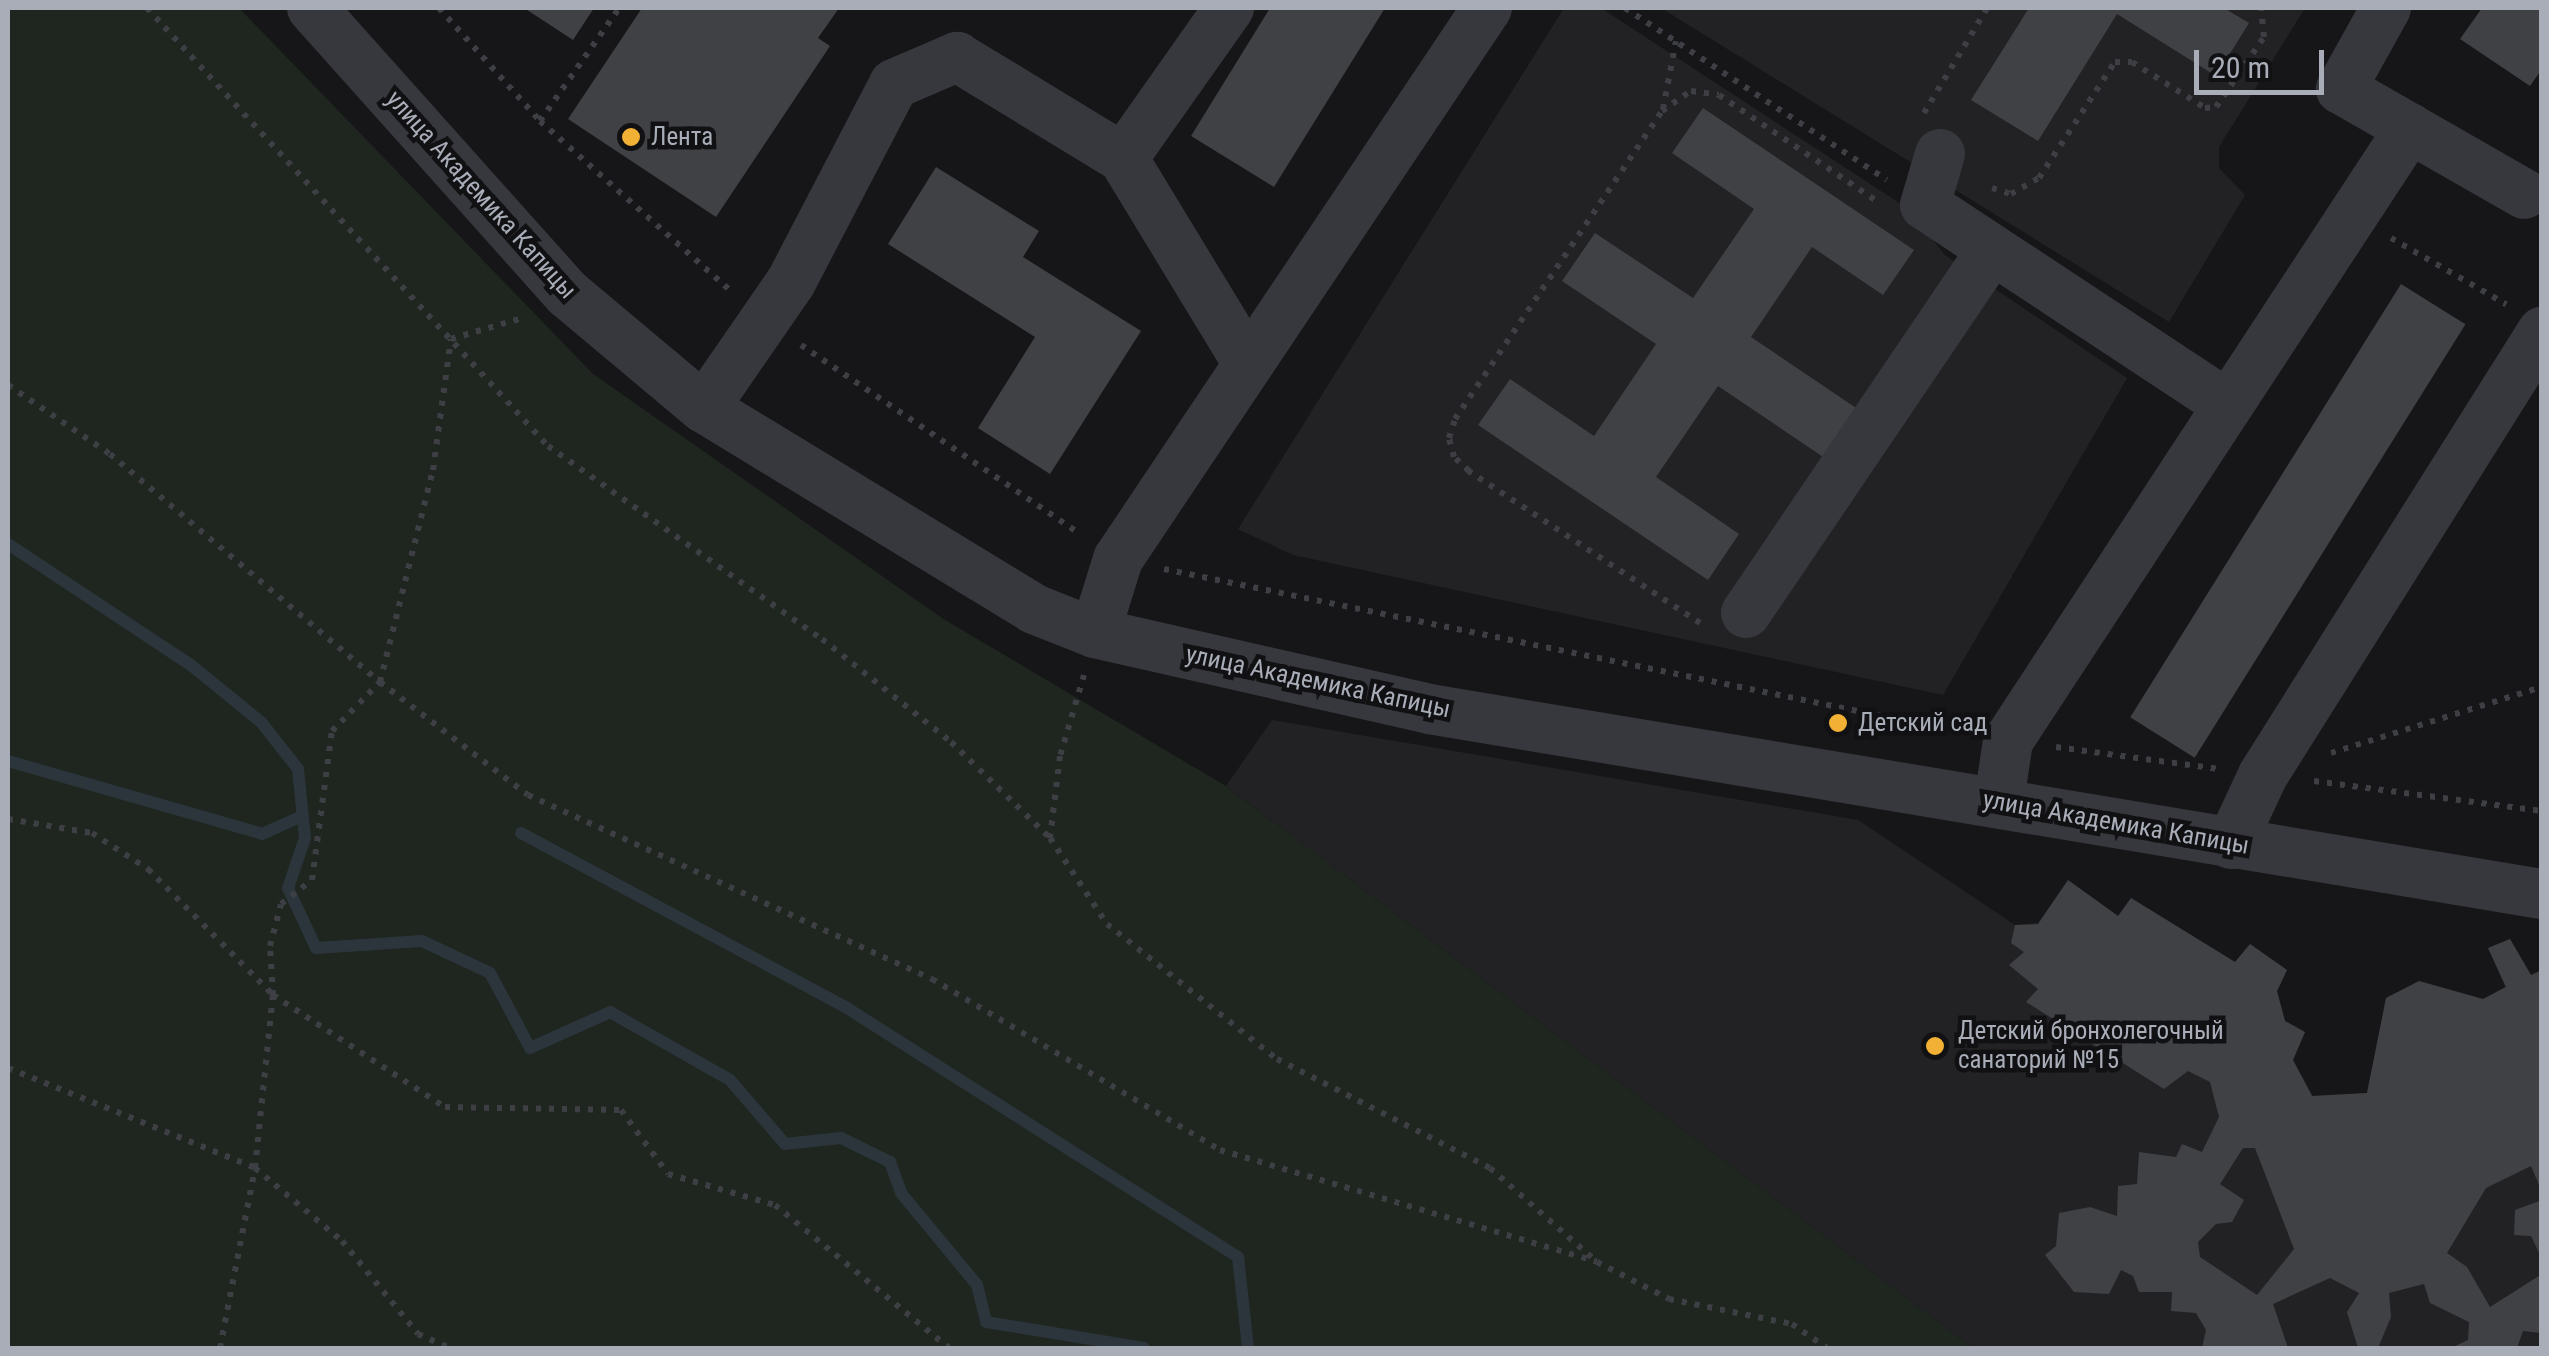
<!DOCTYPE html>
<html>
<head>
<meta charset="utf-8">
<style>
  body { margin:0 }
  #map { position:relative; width:2549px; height:1356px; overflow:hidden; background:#161618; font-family:"Roboto Condensed",sans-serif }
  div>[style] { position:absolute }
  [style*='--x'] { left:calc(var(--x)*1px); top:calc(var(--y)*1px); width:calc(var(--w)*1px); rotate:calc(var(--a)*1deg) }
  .built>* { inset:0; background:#222225 }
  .green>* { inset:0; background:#1e261f }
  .stream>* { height:12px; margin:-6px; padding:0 6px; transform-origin:6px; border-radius:6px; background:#2c353c }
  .building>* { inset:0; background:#404145; transform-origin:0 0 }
  .path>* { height:6px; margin-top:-3px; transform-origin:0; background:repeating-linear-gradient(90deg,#3d3f44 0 5px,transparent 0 13px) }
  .minor>* { height:50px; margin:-25px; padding:0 25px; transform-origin:25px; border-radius:25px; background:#37383d }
  .dots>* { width:28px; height:28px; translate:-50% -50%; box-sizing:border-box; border:5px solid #111113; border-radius:50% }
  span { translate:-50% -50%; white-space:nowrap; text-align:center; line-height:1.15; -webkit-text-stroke:9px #111113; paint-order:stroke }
  .poi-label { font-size:25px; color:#a8adb8 }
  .left { translate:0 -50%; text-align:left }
  .street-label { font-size:25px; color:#a8adb8 }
  .frame { position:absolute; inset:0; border:10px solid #a8adb8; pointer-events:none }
  .scale { position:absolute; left:2194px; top:50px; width:130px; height:45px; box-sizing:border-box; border:5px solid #a8adb8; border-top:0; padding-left:12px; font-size:30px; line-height:35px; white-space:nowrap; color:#a8adb8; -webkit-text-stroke:8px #111113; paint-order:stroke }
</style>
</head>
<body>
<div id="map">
  <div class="built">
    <i style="clip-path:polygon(1564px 8px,1601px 8px,1907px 208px,1945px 255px,2127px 378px,1943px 695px,1293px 555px,1238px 529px)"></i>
    <i style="clip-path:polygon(1661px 8px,2305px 8px,2219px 147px,2219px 168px,2245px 195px,2169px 322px)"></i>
    <i style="clip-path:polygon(1272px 720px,1858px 820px,2015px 925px,2038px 923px,2068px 880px,2118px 916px,2131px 898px,2235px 962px,2250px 944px,2287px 970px,2277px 992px,2285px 1021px,2305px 1032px,2293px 1060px,2313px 1096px,2367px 1093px,2386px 998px,2419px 981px,2483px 999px,2505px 987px,2488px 948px,2510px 939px,2531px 975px,2541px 970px,2541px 1348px,1973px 1348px,1226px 786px)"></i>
  </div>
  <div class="green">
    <i style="clip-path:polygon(8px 8px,239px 8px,593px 374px,945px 620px,1226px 786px,1973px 1348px,8px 1348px)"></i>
  </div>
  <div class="stream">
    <i style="--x:8;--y:544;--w:219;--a:33.5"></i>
    <i style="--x:191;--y:665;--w:90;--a:39.2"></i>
    <i style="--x:261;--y:722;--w:60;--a:51.8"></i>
    <i style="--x:298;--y:769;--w:69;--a:84.2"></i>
    <i style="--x:305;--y:838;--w:53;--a:108.8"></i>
    <i style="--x:288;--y:888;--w:66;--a:65"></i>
    <i style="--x:316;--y:948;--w:106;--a:-3.8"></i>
    <i style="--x:422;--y:941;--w:75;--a:25.2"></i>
    <i style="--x:490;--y:973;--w:85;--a:61.9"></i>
    <i style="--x:530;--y:1048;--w:88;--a:-24.2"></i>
    <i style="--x:610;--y:1012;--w:138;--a:29.5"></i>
    <i style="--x:730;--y:1080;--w:84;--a:49.3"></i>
    <i style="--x:785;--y:1144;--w:56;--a:-6.1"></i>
    <i style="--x:841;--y:1138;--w:55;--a:26.1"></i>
    <i style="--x:890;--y:1162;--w:33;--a:70"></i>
    <i style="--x:901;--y:1193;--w:119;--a:50.4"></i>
    <i style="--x:977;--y:1285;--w:38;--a:76"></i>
    <i style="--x:986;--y:1322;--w:160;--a:9.3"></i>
    <i style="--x:8;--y:761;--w:264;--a:16"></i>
    <i style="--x:262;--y:834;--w:39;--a:-24"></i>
    <i style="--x:521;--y:833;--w:370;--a:28.2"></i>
    <i style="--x:847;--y:1008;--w:464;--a:32.5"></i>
    <i style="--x:1238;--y:1257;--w:92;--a:83.7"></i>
  </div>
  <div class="building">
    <i style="clip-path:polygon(524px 8px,594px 8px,573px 40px)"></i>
    <i style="clip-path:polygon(642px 8px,839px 8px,818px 38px,830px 46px,716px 217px,568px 119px)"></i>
    <i style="clip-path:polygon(1270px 8px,1385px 8px,1274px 187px,1191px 136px)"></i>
    <i style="clip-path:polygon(2029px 8px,2224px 8px,2249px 23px,2216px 76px,2117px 14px,2038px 141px,1971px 100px)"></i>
    <i style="clip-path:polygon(2482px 8px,2542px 8px,2542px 69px,2530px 86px,2460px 39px)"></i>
    <i style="clip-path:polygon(1703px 108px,1914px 250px,1883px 295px,1812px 247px,1751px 337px,1868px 416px,1835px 465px,1718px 386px,1656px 477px,1739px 534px,1708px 580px,1478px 425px,1510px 379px,1594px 436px,1656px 344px,1562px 281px,1595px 233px,1693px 298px,1754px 209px,1672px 153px)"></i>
    <i style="clip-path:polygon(936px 167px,1039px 231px,1023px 257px,1141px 331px,1050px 474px,978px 428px,1035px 337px,888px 244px)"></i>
    <i style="left:2401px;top:284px;width:76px;height:511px;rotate:32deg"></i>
    <i style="clip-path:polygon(evenodd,2068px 880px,2118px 916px,2131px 898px,2235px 962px,2250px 944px,2287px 970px,2277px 991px,2285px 1021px,2305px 1032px,2293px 1060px,2312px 1096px,2367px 1093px,2386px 998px,2419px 981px,2483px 999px,2506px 987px,2488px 948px,2510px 939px,2531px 975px,2542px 970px,2542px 1192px,2531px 1166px,2486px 1188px,2447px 1253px,2467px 1267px,2490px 1307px,2542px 1274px,2542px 1333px,2523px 1331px,2517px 1348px,2451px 1348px,2468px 1340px,2469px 1322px,2430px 1303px,2424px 1284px,2389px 1293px,2391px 1317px,2378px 1348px,2358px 1348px,2347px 1312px,2359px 1293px,2330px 1278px,2273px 1304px,2288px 1348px,2202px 1348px,2206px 1330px,2196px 1313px,2171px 1311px,2172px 1292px,2139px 1292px,2133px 1276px,2121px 1270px,2109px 1294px,2074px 1292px,2045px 1255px,2056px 1246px,2059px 1213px,2090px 1207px,2117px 1216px,2118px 1186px,2137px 1184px,2139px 1152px,2176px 1157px,2182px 1144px,2202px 1152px,2219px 1117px,2210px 1082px,2188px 1071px,2164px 1089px,2026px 1002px,2038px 989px,2009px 965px,2024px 952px,2011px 943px,2015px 925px,2038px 924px,2068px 880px,2243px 1148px,2255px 1148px,2294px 1249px,2257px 1295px,2200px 1257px,2198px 1242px,2216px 1224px,2232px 1222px,2244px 1200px,2220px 1184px,2243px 1148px)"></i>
    <i style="clip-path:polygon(2542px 1200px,2542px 1259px,2531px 1236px,2514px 1235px,2515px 1210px)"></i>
  </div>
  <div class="path">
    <i style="--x:147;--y:8;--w:594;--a:47.53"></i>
    <i style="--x:548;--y:446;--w:335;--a:35.2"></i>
    <i style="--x:822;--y:639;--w:165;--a:38.6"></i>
    <i style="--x:951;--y:742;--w:138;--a:44.1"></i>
    <i style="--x:439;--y:8;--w:152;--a:48.2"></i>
    <i style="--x:540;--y:121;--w:257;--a:41.7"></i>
    <i style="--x:1625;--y:8;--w:313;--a:33.3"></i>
    <i style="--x:1663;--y:109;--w:69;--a:-79.2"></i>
    <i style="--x:1924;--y:113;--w:122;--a:-59"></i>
    <i style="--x:540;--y:121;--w:138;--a:-55"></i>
    <i style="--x:1992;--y:188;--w:20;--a:18"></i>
    <i style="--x:2011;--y:194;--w:32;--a:-30"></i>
    <i style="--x:2039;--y:178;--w:139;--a:-56.8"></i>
    <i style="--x:2115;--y:62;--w:17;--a:0"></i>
    <i style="--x:2132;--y:62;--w:86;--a:32.2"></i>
    <i style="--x:2205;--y:108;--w:11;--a:-5"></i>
    <i style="--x:2216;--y:107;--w:85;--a:-55.6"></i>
    <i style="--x:2264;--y:37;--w:29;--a:-96"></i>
    <i style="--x:2391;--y:238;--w:133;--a:29.9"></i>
    <i style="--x:801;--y:345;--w:337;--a:34.1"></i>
    <i style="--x:8;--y:385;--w:123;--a:34.1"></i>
    <i style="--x:110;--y:454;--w:353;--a:40.2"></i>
    <i style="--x:380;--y:682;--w:186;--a:37.4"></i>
    <i style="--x:528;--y:795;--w:444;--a:24.5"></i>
    <i style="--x:932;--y:979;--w:335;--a:30.7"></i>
    <i style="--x:1220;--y:1150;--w:393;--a:16.5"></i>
    <i style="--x:1164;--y:569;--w:818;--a:11.57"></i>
    <i style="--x:1700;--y:623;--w:277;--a:-146.7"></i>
    <i style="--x:1469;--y:471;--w:21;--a:-137"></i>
    <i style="--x:1454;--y:457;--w:20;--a:-105"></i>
    <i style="--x:1449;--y:438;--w:20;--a:-72"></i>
    <i style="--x:1455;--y:419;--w:371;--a:-56.1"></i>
    <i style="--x:1662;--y:111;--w:35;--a:-35"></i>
    <i style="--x:1691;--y:91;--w:28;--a:8"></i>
    <i style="--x:1719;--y:95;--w:194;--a:33.9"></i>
    <i style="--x:1084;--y:675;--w:84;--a:106.5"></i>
    <i style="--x:1060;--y:756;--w:83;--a:97"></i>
    <i style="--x:1050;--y:838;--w:103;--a:56.5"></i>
    <i style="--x:1107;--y:924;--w:217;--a:38.5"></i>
    <i style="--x:1277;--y:1059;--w:239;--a:27.1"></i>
    <i style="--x:1490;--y:1168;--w:142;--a:41.3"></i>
    <i style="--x:1597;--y:1262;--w:81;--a:27.2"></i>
    <i style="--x:1669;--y:1299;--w:126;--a:11.5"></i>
    <i style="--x:1792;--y:1324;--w:42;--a:34.4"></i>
    <i style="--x:2056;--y:747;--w:163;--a:7.7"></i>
    <i style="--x:2331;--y:753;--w:221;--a:-17.4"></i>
    <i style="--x:2314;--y:781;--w:230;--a:7.5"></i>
    <i style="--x:8;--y:819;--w:85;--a:9.5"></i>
    <i style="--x:92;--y:833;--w:67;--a:32.7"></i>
    <i style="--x:148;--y:869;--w:177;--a:45.2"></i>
    <i style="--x:273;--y:995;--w:205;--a:33.1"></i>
    <i style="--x:445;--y:1107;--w:176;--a:1"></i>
    <i style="--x:621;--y:1110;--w:79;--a:53.7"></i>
    <i style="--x:668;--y:1174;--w:111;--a:16.2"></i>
    <i style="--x:775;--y:1205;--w:225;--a:39.4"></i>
    <i style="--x:8;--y:1068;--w:266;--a:22"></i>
    <i style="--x:255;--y:1168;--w:114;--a:40"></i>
    <i style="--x:342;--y:1241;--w:120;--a:50.7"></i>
    <i style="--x:418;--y:1334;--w:35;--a:24"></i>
    <i style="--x:220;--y:1348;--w:183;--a:-79"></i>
    <i style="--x:255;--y:1168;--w:174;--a:-84.1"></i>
    <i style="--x:273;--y:995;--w:49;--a:-93.5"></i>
    <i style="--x:270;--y:946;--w:43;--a:-75.3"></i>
    <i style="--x:281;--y:904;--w:39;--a:-38"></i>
    <i style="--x:312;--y:880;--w:150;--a:-82.4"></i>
    <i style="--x:332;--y:731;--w:69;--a:-45.6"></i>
    <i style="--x:380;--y:682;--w:219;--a:-76"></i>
    <i style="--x:433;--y:470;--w:132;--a:-82.2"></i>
    <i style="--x:451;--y:339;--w:78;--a:-16.3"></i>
  </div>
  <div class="minor">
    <i style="--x:312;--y:8;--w:384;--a:48.2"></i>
    <i style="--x:568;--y:294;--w:177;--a:40"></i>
    <i style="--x:704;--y:408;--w:386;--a:31.3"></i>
    <i style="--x:1034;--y:609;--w:66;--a:21.5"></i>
    <i style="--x:1095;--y:633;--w:343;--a:12.8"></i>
    <i style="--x:1429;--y:709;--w:1128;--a:9.44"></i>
    <i style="--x:1229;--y:8;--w:184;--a:125.2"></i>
    <i style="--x:1123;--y:158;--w:237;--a:58.7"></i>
    <i style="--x:2386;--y:8;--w:93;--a:119.1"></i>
    <i style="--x:2341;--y:89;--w:211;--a:29.8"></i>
    <i style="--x:1940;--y:154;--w:53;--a:106.4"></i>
    <i style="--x:1925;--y:205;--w:362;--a:33.4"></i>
    <i style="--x:704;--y:408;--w:153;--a:-55.4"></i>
    <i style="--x:791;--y:282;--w:223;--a:-62.5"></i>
    <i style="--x:894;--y:84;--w:69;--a:-23.2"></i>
    <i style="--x:957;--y:57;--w:194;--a:31.3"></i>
    <i style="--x:1746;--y:613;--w:439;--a:-55.9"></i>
    <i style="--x:1095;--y:633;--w:77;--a:-72.7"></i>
    <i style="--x:1118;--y:559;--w:663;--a:-56.19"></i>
    <i style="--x:1999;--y:801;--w:61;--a:-81.5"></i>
    <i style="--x:2008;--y:741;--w:733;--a:-56.74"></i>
    <i style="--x:2231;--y:844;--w:76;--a:-65.1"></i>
    <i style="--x:2263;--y:775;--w:524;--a:-57.8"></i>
  </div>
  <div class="dots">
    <i style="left:631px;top:137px;background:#f2b134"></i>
    <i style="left:1838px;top:723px;background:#f2b134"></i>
    <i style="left:1935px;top:1046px;background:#f2b134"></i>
  </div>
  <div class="poi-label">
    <span class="left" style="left:651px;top:137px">Лента</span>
    <span class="left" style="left:1858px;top:723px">Детский сад</span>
    <span class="left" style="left:1958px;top:1046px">Детский бронхолегочный<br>санаторий №15</span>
  </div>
  <div class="street-label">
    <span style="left:481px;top:195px;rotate:48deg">улица Академика Капицы</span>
    <span style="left:1318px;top:682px;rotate:12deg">улица Академика Капицы</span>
    <span style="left:2116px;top:823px;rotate:10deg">улица Академика Капицы</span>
  </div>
  <div class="frame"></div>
  <div class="scale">20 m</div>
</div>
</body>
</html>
